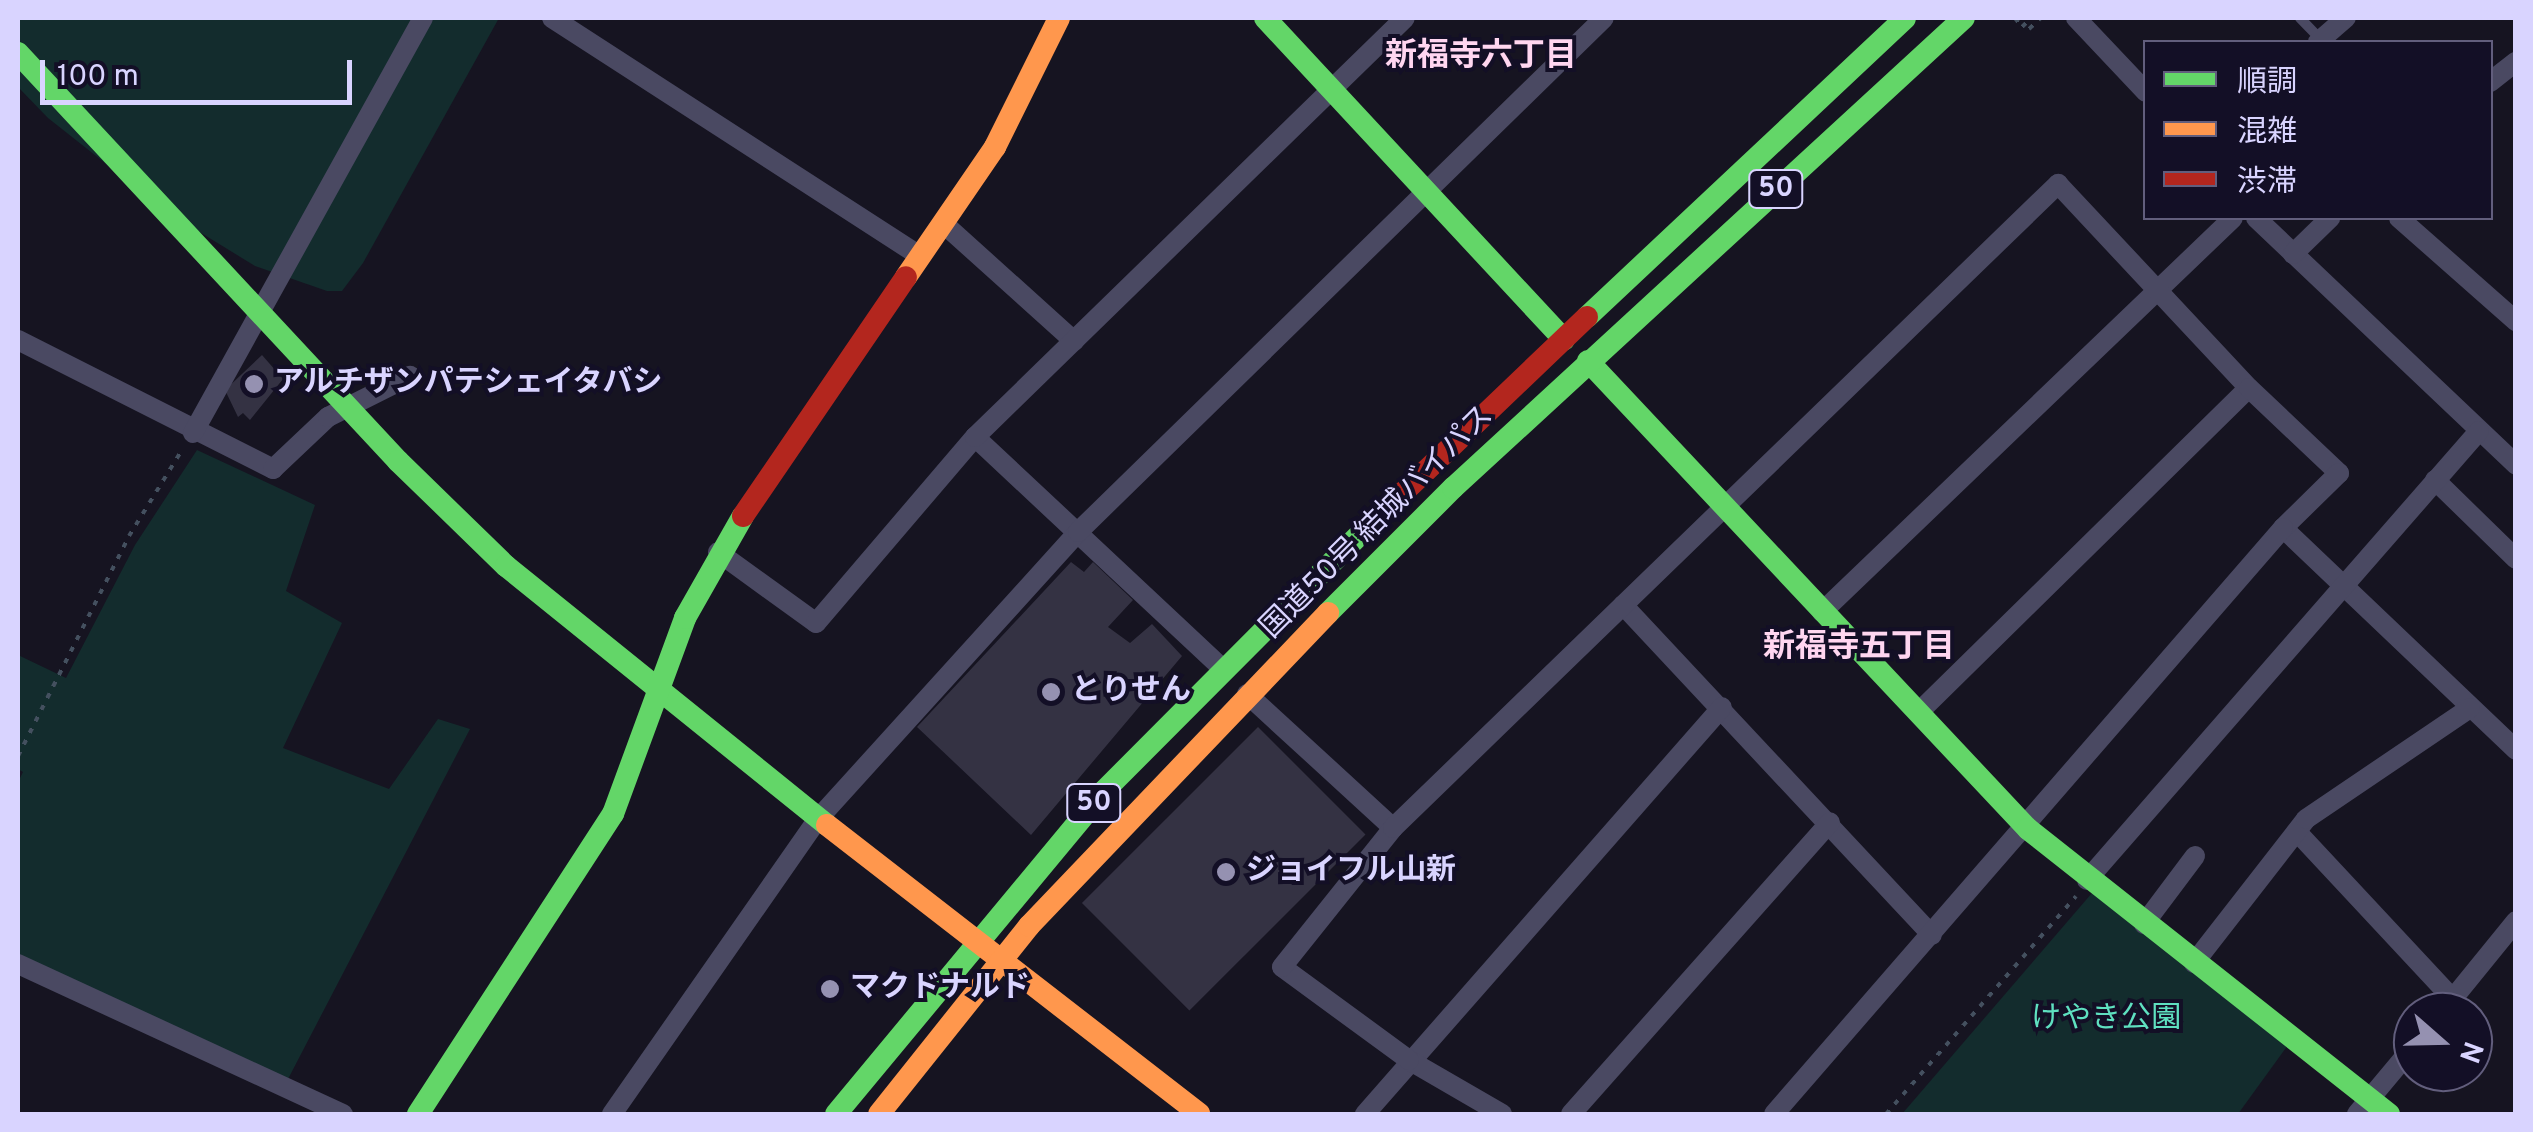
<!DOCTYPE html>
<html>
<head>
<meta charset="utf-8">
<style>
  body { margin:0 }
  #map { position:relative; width:2533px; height:1132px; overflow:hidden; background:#161421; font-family:Overpass,"Noto Sans JP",sans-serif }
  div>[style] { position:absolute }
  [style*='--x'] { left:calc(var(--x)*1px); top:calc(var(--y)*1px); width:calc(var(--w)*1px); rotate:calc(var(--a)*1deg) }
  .green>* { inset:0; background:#132c2d }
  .building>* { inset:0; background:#343243; transform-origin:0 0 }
  .path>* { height:4px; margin-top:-2px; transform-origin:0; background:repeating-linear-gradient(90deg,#44505f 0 5px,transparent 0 13px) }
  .lane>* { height:10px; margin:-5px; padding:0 5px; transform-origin:5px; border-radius:5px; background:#4a4962 }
  .street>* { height:20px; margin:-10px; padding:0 10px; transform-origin:10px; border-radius:10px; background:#4a4962 }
  .fast>* { height:22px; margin:-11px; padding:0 11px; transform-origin:11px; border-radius:11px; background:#63d668 }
  .slow>* { height:22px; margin:-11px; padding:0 11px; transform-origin:11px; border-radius:11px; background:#ff974d }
  .jam>* { height:22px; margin:-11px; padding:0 11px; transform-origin:11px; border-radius:11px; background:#b3261e }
  .dots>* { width:28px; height:28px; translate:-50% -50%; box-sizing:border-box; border:5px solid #130f26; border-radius:50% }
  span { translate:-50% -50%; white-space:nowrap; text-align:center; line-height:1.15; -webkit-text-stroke:8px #130f26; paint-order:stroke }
  .shield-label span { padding:2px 8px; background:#130f26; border:2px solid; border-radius:8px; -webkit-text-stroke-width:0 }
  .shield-label { font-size:28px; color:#d9d4ff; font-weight:700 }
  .poi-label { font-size:30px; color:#d9d4ff; font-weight:700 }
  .left { translate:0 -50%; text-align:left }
  .street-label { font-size:30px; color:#d9d4ff }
  .park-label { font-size:30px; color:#5fe0c0 }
  .neighbourhood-label { font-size:32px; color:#ffd6f0; font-weight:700 }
  .frame { position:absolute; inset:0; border:20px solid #d9d4ff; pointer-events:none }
  .legend { position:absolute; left:2143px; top:40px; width:350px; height:180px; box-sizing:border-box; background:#130f26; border:2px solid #625e7d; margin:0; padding:12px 18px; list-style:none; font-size:30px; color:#d9d4ff }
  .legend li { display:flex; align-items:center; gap:20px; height:50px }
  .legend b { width:50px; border:2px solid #625e7d }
  .north { position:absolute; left:2393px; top:992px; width:100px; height:100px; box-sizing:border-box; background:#130f26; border:2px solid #625e7d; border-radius:50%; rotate:110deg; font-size:28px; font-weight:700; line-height:40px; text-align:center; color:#d9d4ff }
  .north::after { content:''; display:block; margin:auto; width:35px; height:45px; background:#9591b1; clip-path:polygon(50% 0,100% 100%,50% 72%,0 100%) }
  .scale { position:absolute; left:40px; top:60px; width:312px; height:45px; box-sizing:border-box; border:5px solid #d9d4ff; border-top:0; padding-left:12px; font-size:30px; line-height:35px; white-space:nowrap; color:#d9d4ff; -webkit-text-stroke:8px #130f26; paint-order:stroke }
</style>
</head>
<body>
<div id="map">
  <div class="green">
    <i style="clip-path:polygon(18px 18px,499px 18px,363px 263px,342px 291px,327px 291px,255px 266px,167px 212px,48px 118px,18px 87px)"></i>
    <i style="clip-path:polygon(197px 450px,315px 505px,286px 591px,342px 623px,283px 748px,389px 789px,438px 719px,470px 729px,287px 1081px,18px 955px,18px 782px,23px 772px,18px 769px,18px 655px,66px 678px,135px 545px)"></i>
    <i style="clip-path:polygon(2092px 893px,2288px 1045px,2238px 1114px,1902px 1114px)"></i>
  </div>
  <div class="building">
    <i style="clip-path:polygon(262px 355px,283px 379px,250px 420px,243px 413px,238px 417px,225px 390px)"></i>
    <i style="clip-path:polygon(1071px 562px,1084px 572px,1093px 562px,1133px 600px,1108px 627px,1130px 643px,1152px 624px,1182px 656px,1031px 835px,917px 727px)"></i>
    <i style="left:1258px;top:727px;width:152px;height:249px;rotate:45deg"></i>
  </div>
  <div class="path">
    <i style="--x:2015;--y:18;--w:11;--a:52"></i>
    <i style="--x:2022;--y:27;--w:13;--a:-45"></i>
    <i style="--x:2029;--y:29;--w:16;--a:-43"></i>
    <i style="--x:18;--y:756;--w:246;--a:-63.2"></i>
    <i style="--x:129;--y:536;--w:101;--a:-58.4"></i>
    <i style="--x:1886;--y:1114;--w:289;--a:-48.9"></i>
  </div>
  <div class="lane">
    <i style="--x:2300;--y:18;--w:29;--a:46"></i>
  </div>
  <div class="street">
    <i style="--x:552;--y:18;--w:438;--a:32.9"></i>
    <i style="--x:2076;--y:18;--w:102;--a:46.6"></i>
    <i style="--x:2318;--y:42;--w:37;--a:-41"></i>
    <i style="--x:2490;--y:82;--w:33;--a:-38"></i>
    <i style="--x:2256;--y:218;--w:359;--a:43.5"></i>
    <i style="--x:2399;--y:218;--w:156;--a:41.4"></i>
    <i style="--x:944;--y:224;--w:175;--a:42"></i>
    <i style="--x:2293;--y:254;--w:52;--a:-44.2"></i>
    <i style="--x:18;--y:340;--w:286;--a:26.8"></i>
    <i style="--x:273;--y:469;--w:76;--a:-43.4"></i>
    <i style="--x:328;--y:417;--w:92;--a:-26.6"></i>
    <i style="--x:193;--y:433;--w:474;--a:-61"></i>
    <i style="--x:975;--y:437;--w:341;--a:43.1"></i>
    <i style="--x:2435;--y:480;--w:113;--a:44.3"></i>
    <i style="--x:2283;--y:528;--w:322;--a:43.6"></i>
    <i style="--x:718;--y:552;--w:121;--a:35.9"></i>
    <i style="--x:816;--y:623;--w:245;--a:-49.5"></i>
    <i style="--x:975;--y:437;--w:600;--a:-44.26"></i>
    <i style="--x:1623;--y:605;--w:452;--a:46.9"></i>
    <i style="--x:1822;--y:612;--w:569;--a:-43.79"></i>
    <i style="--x:1247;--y:694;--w:198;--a:42.5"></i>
    <i style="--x:1919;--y:712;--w:462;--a:-44.5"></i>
    <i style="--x:2299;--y:834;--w:226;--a:47"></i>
    <i style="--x:2087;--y:880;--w:596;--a:-48.88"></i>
    <i style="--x:2144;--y:924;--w:85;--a:-53.1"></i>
    <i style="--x:2194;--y:963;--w:182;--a:-52.1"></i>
    <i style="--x:2306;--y:819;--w:198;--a:-34.1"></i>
    <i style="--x:18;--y:964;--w:358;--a:24.8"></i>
    <i style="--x:2442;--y:1012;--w:117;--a:-50.9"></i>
    <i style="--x:612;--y:1114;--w:358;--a:-55.1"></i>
    <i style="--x:817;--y:820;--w:389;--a:-47.8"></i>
    <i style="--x:1078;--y:532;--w:735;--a:-44.34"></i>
    <i style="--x:1365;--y:1114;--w:541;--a:-48.74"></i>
    <i style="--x:1502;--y:1114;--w:108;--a:-149.9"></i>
    <i style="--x:1409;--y:1060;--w:157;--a:-143.8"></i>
    <i style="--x:1282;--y:967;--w:178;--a:-51.4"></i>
    <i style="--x:1393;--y:828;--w:926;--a:-44.08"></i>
    <i style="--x:2058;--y:184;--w:279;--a:46.9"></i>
    <i style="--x:2249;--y:388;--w:124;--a:43.4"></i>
    <i style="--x:2339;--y:473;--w:78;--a:135.5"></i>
    <i style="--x:2283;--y:528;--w:776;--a:130.98"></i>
    <i style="--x:1571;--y:1114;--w:390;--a:-48.4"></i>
    <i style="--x:2357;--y:1114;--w:87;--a:-50.1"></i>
  </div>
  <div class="fast">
    <i style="--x:1265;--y:18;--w:439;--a:47.1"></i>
    <i style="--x:18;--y:53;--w:558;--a:47.04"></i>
    <i style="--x:398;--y:461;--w:151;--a:44.2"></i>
    <i style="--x:506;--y:566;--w:412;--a:38.9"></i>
    <i style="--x:1587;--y:317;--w:436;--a:-43.2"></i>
    <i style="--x:1588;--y:361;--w:642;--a:46.77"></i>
    <i style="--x:2028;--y:829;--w:460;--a:38.3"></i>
    <i style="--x:1328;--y:613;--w:177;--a:-45"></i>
    <i style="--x:1453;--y:488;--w:694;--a:-42.61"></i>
    <i style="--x:418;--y:1114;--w:358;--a:-57"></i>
    <i style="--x:613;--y:814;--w:209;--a:-69.8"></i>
    <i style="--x:685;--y:618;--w:117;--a:-60.4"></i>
    <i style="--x:836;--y:1114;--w:420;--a:-50.3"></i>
    <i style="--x:1104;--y:791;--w:370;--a:-45.1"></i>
  </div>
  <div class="slow">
    <i style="--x:906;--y:277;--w:158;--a:-55.6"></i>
    <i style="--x:995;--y:147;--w:144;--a:-63.6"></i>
    <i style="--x:827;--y:825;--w:471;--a:37.8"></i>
    <i style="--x:879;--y:1114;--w:241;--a:-51.4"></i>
    <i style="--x:1029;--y:926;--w:433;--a:-46.3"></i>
  </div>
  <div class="jam">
    <i style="--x:743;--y:516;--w:289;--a:-55.7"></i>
    <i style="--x:1365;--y:529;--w:307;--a:-43.7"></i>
  </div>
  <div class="dots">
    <i style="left:254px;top:384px;background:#9591b1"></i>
    <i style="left:1051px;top:692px;background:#9591b1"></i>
    <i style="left:1226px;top:872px;background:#9591b1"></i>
    <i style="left:830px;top:989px;background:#9591b1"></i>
  </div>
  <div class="shield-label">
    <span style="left:1776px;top:189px">50</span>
    <span style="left:1094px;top:803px">50</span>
  </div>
  <div class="poi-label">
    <span class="left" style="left:274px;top:384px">アルチザンパテシェイタバシ</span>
    <span class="left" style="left:1071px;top:692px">とりせん</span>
    <span class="left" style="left:1246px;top:872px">ジョイフル山新</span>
    <span class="left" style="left:850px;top:989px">マクドナルド</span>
  </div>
  <div class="street-label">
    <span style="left:1378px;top:523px;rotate:-45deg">国道50号 結城バイパス</span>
  </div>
  <div class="park-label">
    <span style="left:2106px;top:1020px">けやき公園</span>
  </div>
  <div class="neighbourhood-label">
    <span style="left:1481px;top:57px">新福寺六丁目</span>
    <span style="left:1859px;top:648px">新福寺五丁目</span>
  </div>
  <div class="frame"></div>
  <ul class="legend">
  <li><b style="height:12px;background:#63d668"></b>順調</li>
  <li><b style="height:12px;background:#ff974d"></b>混雑</li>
  <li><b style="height:12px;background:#b3261e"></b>渋滞</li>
  </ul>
  <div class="north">N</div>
  <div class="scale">100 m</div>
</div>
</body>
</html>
